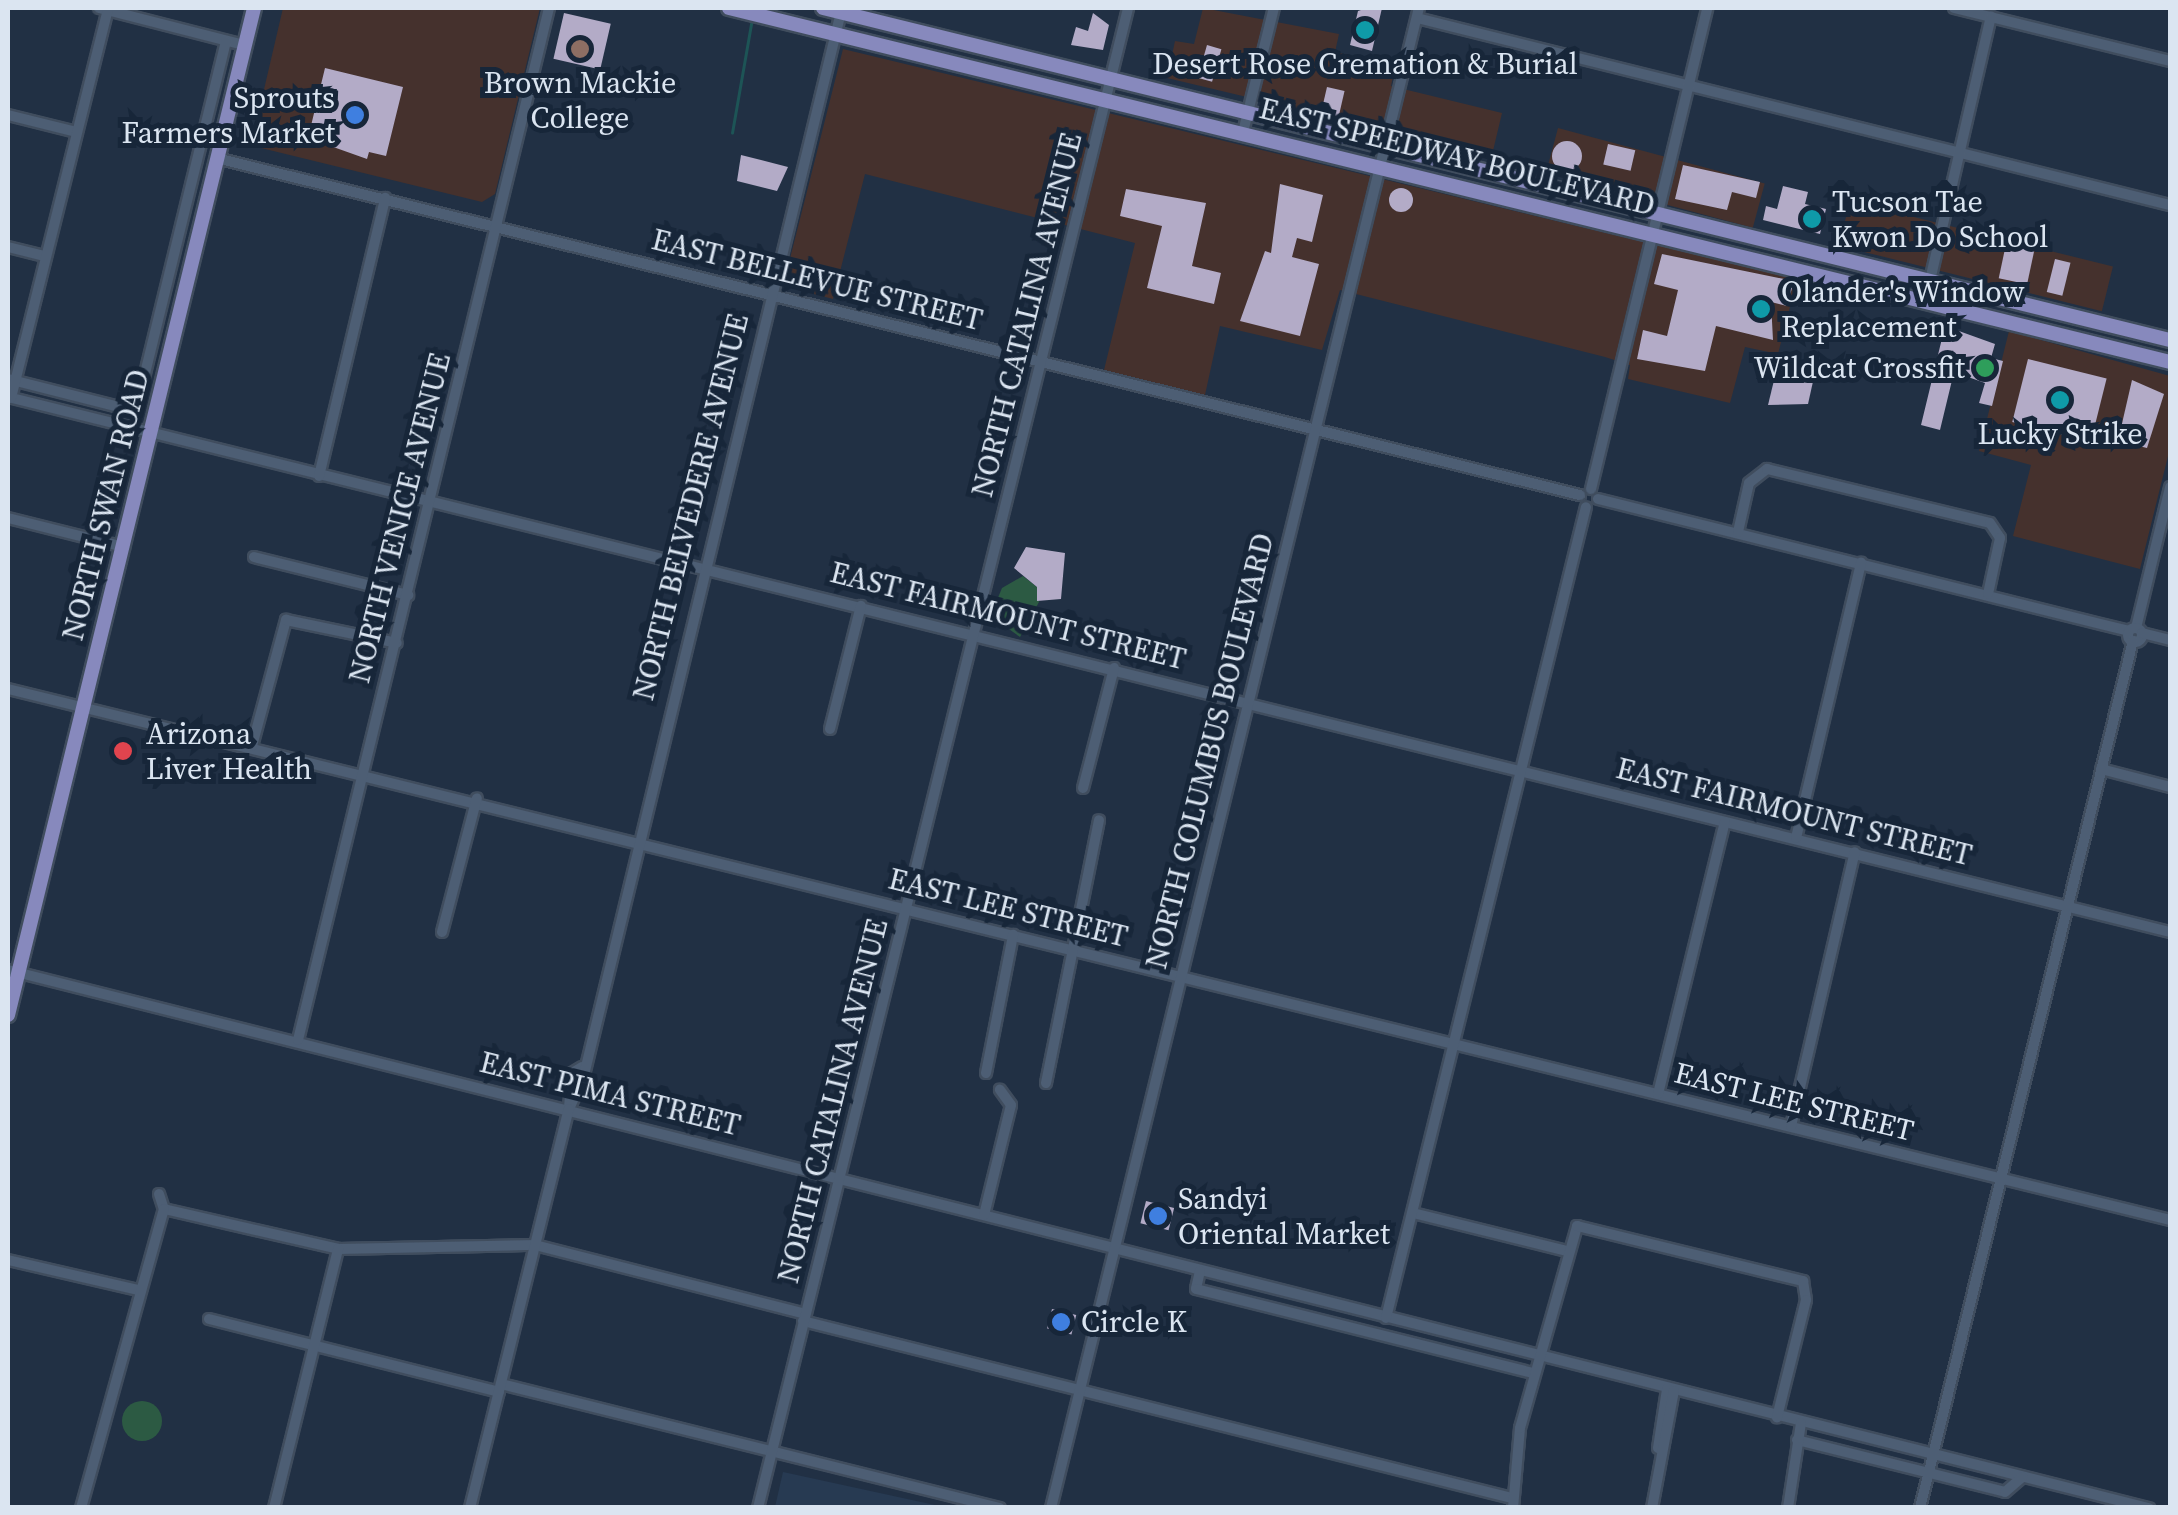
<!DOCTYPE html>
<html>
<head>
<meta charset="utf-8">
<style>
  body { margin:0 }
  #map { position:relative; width:2178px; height:1515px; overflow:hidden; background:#213044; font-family:"Source Serif 4",serif }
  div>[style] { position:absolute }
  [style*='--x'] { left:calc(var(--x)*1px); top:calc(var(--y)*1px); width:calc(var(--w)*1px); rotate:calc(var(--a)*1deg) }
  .commercial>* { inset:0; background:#45312d; transform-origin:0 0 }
  .built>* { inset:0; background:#273a52 }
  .green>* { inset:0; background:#2c5a43 }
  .round { border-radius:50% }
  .stream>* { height:2.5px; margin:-1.25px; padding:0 1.25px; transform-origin:1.25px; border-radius:1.25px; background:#1d5456 }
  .building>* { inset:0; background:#b3abc7; transform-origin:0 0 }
  .roads { filter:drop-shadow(2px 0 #404d5e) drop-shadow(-2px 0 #404d5e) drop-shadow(0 2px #404d5e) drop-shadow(0 -2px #404d5e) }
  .minor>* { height:10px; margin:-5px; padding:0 5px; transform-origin:5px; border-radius:5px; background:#4d5e74 }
  .minor>.ring { margin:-5px; padding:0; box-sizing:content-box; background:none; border:10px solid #4d5e74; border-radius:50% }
  .major>* { height:14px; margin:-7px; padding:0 7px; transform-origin:7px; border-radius:7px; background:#8789bd }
  .dots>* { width:28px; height:28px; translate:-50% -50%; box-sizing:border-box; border:5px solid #172639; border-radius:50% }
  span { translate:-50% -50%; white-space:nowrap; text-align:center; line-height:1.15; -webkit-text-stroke:10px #172639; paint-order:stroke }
  .poi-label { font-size:30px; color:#dbe5f1 }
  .right { translate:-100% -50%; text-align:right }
  .left { translate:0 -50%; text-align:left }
  .street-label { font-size:30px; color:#dbe5f1 }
  .frame { position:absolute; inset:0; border:10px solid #dbe5f1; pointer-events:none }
</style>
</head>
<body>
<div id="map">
  <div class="commercial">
    <i style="clip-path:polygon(283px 8px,540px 8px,495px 194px,482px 202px,257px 147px,255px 128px)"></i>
    <i style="clip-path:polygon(1203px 8px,1339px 34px,1335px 52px,1395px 66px,1391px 86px,1502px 113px,1492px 155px,1167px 78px,1175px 41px,1194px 44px)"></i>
    <i style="clip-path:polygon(843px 49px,1797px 279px,1778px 354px,1745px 347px,1730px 403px,1628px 379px,1630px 365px,1605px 357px,1340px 290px,1322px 350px,1220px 326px,1205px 395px,1104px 370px,1135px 243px,865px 174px,833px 299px,783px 286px)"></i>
    <i style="left:1558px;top:128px;width:214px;height:46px;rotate:15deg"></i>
    <i style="left:1850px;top:201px;width:271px;height:46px;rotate:14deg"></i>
    <i style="clip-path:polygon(2009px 331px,2170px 376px,2170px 448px,2140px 569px,2013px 536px,2031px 465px,1979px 451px)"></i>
  </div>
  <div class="built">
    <i style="clip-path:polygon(783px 1472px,944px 1507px,775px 1507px)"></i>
  </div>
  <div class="green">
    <i style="clip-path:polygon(1023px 576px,1037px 587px,1039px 602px,1020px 637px,999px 622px,995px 605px,1002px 588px)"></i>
    <i class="round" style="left:122px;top:1401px;width:40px;height:40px"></i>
  </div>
  <div class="stream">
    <i style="--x:732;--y:133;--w:111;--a:-80.1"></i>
  </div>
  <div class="building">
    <i style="clip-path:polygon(1367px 8px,1382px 8px,1372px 51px,1350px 45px,1358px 11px)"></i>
    <i style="left:564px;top:13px;width:48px;height:47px;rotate:13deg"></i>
    <i style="clip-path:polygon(1093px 13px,1109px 25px,1103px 50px,1071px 45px,1076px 27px,1088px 31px)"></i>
    <i style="left:1207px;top:45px;width:15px;height:34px;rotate:16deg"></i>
    <i style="clip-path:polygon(325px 68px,403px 87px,386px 156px,369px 152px,367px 159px,308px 138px)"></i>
    <i style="left:1327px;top:87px;width:18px;height:26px;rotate:13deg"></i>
    <i class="round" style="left:1552px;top:141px;width:30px;height:30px"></i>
    <i style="left:1608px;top:144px;width:28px;height:21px;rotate:13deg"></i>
    <i style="clip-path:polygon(741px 155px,788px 167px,777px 191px,737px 181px)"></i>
    <i style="clip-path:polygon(1683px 165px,1760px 182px,1756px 198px,1732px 192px,1727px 210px,1675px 199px)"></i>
    <i style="clip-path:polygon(1280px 184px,1323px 195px,1312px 242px,1297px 238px,1292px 257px,1319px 264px,1300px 336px,1240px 321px,1265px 251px,1271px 253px)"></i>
    <i style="clip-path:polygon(1783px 186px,1808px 192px,1805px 204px,1826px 209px,1820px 234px,1763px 220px,1766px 206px,1777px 209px)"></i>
    <i class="round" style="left:1389px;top:188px;width:24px;height:24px"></i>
    <i style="clip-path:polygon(1126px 189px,1206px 203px,1192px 266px,1221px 273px,1214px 304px,1147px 288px,1162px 226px,1120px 216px)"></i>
    <i style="left:2006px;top:244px;width:29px;height:35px;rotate:12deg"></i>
    <i style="clip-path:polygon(1662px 254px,1794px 281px,1787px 306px,1771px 302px,1773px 340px,1716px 326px,1705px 371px,1637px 359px,1643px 330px,1667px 336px,1678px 290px,1654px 284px)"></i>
    <i style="left:2055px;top:259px;width:16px;height:34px;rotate:14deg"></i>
    <i style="clip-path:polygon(1945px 326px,1995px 344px,1991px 358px,2003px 361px,1992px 406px,1979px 403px,1985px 383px,1954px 372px,1940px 430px,1921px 425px)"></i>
    <i style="left:2028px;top:359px;width:81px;height:65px;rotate:14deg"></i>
    <i style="clip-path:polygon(1777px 368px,1814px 377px,1808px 404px,1768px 405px)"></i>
    <i style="clip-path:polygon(2132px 380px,2164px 394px,2147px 448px,2118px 441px)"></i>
    <i style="clip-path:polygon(1026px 547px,1065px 553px,1061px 599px,1037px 601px,1037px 587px,1014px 568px)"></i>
    <i style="left:1146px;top:1201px;width:29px;height:23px;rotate:14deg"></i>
    <i style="left:1052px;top:1309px;width:25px;height:20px;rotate:14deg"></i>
  </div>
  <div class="roads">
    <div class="minor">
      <i style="--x:99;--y:8;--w:150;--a:14.3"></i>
      <i style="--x:1954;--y:8;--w:222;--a:13.8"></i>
      <i style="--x:1417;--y:18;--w:776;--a:13.95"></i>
      <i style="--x:8;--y:115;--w:70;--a:14"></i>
      <i style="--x:1243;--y:132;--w:128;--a:-76"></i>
      <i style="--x:216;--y:158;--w:1405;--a:13.88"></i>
      <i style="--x:8;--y:247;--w:38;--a:14"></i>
      <i style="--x:1925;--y:302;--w:293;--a:-77"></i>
      <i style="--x:8;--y:379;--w:114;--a:14.2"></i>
      <i style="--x:119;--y:407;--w:22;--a:-24"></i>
      <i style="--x:139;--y:398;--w:367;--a:-76.3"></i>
      <i style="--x:8;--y:397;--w:2227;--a:13.9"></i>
      <i style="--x:11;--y:398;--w:400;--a:-76"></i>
      <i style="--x:319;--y:476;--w:286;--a:-76.6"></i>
      <i style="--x:1591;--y:489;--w:495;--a:-76.4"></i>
      <i style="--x:1598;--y:499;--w:547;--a:13.96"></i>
      <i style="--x:8;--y:518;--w:120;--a:14"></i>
      <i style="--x:1738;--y:532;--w:50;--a:-77.3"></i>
      <i style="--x:1749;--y:483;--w:23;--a:-38"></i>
      <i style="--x:1767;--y:469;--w:229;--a:13.6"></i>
      <i style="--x:1990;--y:523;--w:18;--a:56"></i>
      <i style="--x:2000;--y:538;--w:57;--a:102.1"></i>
      <i style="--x:254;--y:557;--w:159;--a:13.9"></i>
      <i style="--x:2136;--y:628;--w:145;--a:-76.4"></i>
      <i class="ring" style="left:2128px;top:628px;width:4px;height:4px"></i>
      <i style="--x:2142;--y:633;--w:29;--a:14"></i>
      <i style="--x:8;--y:689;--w:2226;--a:13.8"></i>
      <i style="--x:830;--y:729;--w:127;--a:-75.9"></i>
      <i style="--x:252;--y:746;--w:131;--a:-74.9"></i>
      <i style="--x:286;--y:620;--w:113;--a:11.7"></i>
      <i style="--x:2101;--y:769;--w:71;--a:14.6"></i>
      <i style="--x:1083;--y:788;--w:124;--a:-75.5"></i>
      <i style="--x:1796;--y:838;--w:283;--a:-76.7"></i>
      <i style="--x:442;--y:932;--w:138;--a:-75.4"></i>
      <i style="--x:8;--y:970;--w:2208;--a:14.11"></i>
      <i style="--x:298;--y:1040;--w:1062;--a:-76.33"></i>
      <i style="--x:582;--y:1067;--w:12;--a:149"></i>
      <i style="--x:572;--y:1073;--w:36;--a:95"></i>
      <i style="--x:569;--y:1109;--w:37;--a:-66"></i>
      <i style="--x:584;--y:1075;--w:1094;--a:-76.41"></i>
      <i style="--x:986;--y:1073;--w:141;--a:-78.9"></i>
      <i style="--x:1046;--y:1083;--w:268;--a:-78.6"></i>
      <i style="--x:1658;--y:1094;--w:280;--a:-76.2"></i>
      <i style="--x:1791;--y:1126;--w:281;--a:-76.9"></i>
      <i style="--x:159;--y:1194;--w:16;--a:72"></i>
      <i style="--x:164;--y:1209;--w:179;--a:12.9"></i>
      <i style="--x:338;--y:1249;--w:197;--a:-1.2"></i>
      <i style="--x:535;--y:1245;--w:279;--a:14.3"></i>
      <i style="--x:1413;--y:1213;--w:158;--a:13.9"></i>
      <i style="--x:984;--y:1215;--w:113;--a:-76.2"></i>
      <i style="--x:1011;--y:1105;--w:19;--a:-126"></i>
      <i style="--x:8;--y:1260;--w:133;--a:13"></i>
      <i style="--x:1200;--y:1271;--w:18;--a:103"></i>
      <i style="--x:1196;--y:1289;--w:348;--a:14"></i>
      <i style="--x:1386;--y:1318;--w:835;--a:-76.15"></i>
      <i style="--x:209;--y:1319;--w:299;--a:14.1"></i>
      <i style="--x:803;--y:1321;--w:731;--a:14.02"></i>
      <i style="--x:501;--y:1384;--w:514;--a:13.96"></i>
      <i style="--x:1797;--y:1440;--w:214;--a:14"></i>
      <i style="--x:2005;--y:1492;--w:23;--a:-41"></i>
      <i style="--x:1658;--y:1448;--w:60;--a:-81.3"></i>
      <i style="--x:81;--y:1508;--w:310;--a:-74.5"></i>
      <i style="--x:274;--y:1508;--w:267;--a:-76.1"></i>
      <i style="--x:470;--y:1508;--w:411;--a:-76.1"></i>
      <i style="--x:758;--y:1508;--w:1545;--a:-76.14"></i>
      <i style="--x:1051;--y:1508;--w:1544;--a:-76.22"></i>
      <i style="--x:1513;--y:1508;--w:80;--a:-85"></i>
      <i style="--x:1520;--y:1428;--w:210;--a:-74.2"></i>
      <i style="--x:1577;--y:1226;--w:233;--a:13.7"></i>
      <i style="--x:1803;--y:1281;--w:19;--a:81"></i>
      <i style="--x:1806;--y:1300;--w:121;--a:103.9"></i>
      <i style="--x:1652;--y:1508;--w:119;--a:-79.4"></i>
      <i style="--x:1788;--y:1508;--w:86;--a:-81.3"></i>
      <i style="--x:1920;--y:1508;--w:893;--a:-76.2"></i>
    </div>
    <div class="major">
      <i style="--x:729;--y:8;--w:1484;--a:13.8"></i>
      <i style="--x:823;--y:8;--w:1387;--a:13.85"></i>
      <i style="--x:8;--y:1015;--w:1037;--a:-76.27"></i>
    </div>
  </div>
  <div class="dots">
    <i style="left:1365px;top:30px;background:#0f9aa8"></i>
    <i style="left:580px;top:49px;background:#8d6e63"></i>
    <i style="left:355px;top:115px;background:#3f7fe0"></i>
    <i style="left:1812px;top:219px;background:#0f9aa8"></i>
    <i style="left:1761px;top:309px;background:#0f9aa8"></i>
    <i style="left:1985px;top:368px;background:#2e9e5b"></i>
    <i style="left:2060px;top:400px;background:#0f9aa8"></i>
    <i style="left:123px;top:751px;background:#e0444e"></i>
    <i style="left:1158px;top:1216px;background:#3f7fe0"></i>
    <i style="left:1061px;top:1322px;background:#3f7fe0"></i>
  </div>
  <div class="poi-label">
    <span style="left:1365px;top:64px">Desert Rose Cremation &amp; Burial</span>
    <span style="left:580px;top:100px">Brown Mackie<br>College</span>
    <span class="right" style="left:335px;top:115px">Sprouts<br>Farmers Market</span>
    <span class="left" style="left:1832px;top:219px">Tucson Tae<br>Kwon Do School</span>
    <span class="left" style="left:1781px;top:309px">Olander's Window<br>Replacement</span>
    <span class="right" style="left:1965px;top:368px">Wildcat Crossfit</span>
    <span style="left:2060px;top:434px">Lucky Strike</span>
    <span class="left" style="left:146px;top:751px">Arizona<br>Liver Health</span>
    <span class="left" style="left:1178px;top:1216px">Sandyi<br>Oriental Market</span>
    <span class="left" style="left:1081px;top:1322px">Circle K</span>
  </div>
  <div class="street-label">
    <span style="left:1457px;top:157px;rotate:14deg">EAST SPEEDWAY BOULEVARD</span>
    <span style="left:817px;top:280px;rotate:14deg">EAST BELLEVUE STREET</span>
    <span style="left:1027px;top:315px;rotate:-76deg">NORTH CATALINA AVENUE</span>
    <span style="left:106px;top:505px;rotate:-76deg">NORTH SWAN ROAD</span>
    <span style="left:691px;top:507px;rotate:-76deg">NORTH BELVEDERE AVENUE</span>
    <span style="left:400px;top:518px;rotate:-76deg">NORTH VENICE AVENUE</span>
    <span style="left:1008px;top:616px;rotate:14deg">EAST FAIRMOUNT STREET</span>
    <span style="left:1210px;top:751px;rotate:-76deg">NORTH COLUMBUS BOULEVARD</span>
    <span style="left:1794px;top:812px;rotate:14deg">EAST FAIRMOUNT STREET</span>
    <span style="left:1008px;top:908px;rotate:14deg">EAST LEE STREET</span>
    <span style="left:610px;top:1094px;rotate:14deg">EAST PIMA STREET</span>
    <span style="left:833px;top:1101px;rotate:-76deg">NORTH CATALINA AVENUE</span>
    <span style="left:1794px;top:1102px;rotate:14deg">EAST LEE STREET</span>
  </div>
  <div class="frame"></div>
</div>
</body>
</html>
